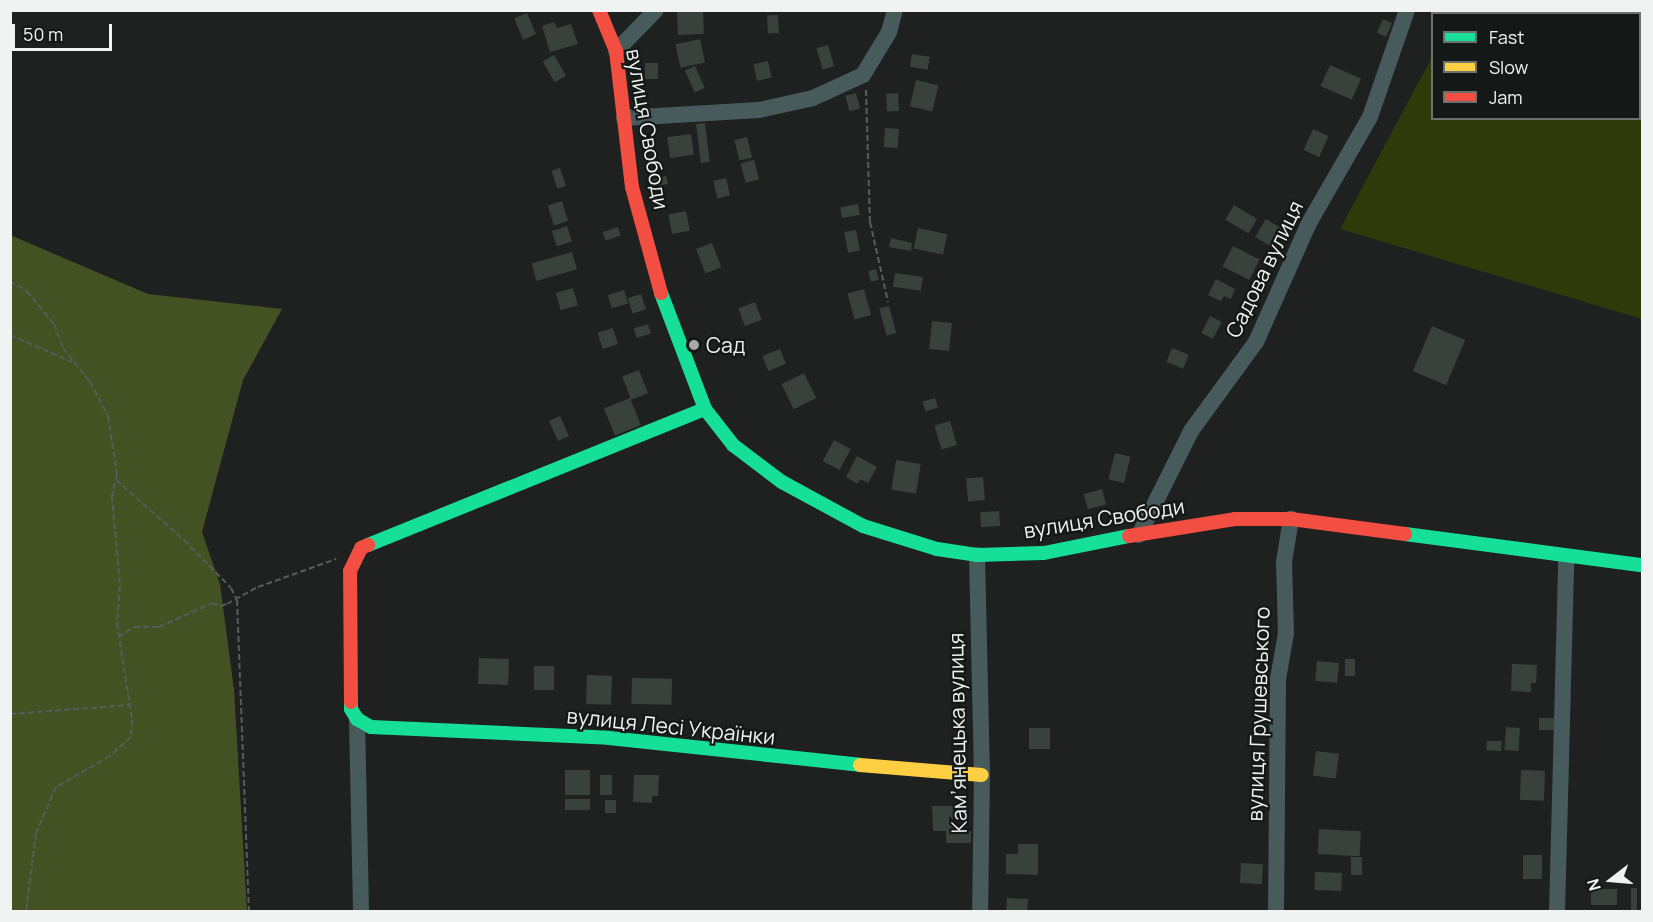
<!DOCTYPE html>
<html>
<head>
<meta charset="utf-8">
<style>
  body { margin:0 }
  #map { position:relative; width:1653px; height:922px; overflow:hidden; background:#1e2120; font-family:Manrope,sans-serif }
  div>[style] { position:absolute }
  [style*='--x'] { left:calc(var(--x)*1px); top:calc(var(--y)*1px); width:calc(var(--w)*1px); rotate:calc(var(--a)*1deg) }
  .green>* { inset:0; background:#2e3a0a }
  .forest>* { inset:0; background:#445123 }
  .building>* { inset:0; background:#38423b; transform-origin:0 0 }
  .path>* { height:2px; margin-top:-1px; transform-origin:0; background:repeating-linear-gradient(90deg,#535d5c 0 6px,transparent 0 9px) }
  .street>* { height:16px; margin:-8px; padding:0 8px; transform-origin:8px; border-radius:8px; background:#485b5c }
  .fast>* { height:14px; margin:-7px; padding:0 7px; transform-origin:7px; border-radius:7px; background:#16e098 }
  .slow>* { height:14px; margin:-7px; padding:0 7px; transform-origin:7px; border-radius:7px; background:#ffcf43 }
  .jam>* { height:14px; margin:-7px; padding:0 7px; transform-origin:7px; border-radius:7px; background:#f24e42 }
  .dots>* { width:16px; height:16px; translate:-50% -50%; box-sizing:border-box; border:3px solid #141917; border-radius:50% }
  span { translate:-50% -50%; white-space:nowrap; text-align:center; line-height:1.15; -webkit-text-stroke:4.5px #141917; paint-order:stroke }
  .street-label { font-size:21px; color:#f0f3f2 }
  .poi-label { font-size:21px; color:#f0f3f2 }
  .left { translate:0 -50%; text-align:left }
  .frame { position:absolute; inset:0; border:12px solid #f0f3f2; pointer-events:none }
  .legend { position:absolute; left:1431px; top:12px; width:210px; height:108px; box-sizing:border-box; background:#141917; border:2px solid #6c706f; margin:0; padding:8px 10px; list-style:none; font-size:18px; color:#f0f3f2 }
  .legend li { display:flex; align-items:center; gap:12px; height:30px }
  .legend b { width:30px; border:2px solid #6c706f }
  .north { position:absolute; left:1581px; top:850px; width:60px; height:60px; -webkit-text-stroke:4px #141917; paint-order:stroke; rotate:254deg; font-size:16px; font-weight:700; line-height:24px; text-align:center; color:#f0f3f2 }
  .north::after { content:''; display:block; margin:auto; width:21px; height:27px; background:#f0f3f2; clip-path:polygon(50% 0,100% 100%,50% 72%,0 100%) }
  .scale { position:absolute; left:12px; top:24px; width:100px; height:27px; box-sizing:border-box; border:3px solid #f0f3f2; border-top:0; padding-left:8px; font-size:18px; line-height:21px; white-space:nowrap; color:#f0f3f2; -webkit-text-stroke:4px #141917; paint-order:stroke }
</style>
</head>
<body>
<div id="map">
  <div class="green">
    <i style="clip-path:polygon(1458px 10px,1642px 11px,1642px 319px,1340px 229px,1432px 57px,1432px 118px,1640px 118px,1640px 14px,1456px 13px)"></i>
  </div>
  <div class="forest">
    <i style="clip-path:polygon(10px 235px,148px 294px,282px 309px,243px 380px,202px 532px,220px 584px,234px 690px,247px 911px,11px 911px)"></i>
  </div>
  <div class="building">
    <i style="left:703px;top:10px;width:24px;height:26px;rotate:88deg"></i>
    <i style="left:527px;top:13px;width:23px;height:14px;rotate:67deg"></i>
    <i style="left:778px;top:15px;width:18px;height:11px;rotate:87deg"></i>
    <i style="left:1383px;top:19px;width:10px;height:15px;rotate:24deg"></i>
    <i style="clip-path:polygon(554px 22px,557px 28px,571px 24px,578px 44px,550px 52px,542px 26px)"></i>
    <i style="left:700px;top:39px;width:24px;height:25px;rotate:78deg"></i>
    <i style="left:828px;top:45px;width:22px;height:12px;rotate:74deg"></i>
    <i style="left:912px;top:54px;width:18px;height:13px;rotate:9deg"></i>
    <i style="left:554px;top:55px;width:24px;height:13px;rotate:60deg"></i>
    <i style="left:768px;top:61px;width:17px;height:15px;rotate:77deg"></i>
    <i style="left:645px;top:63px;width:13px;height:16px"></i>
    <i style="left:1330px;top:65px;width:34px;height:23px;rotate:24deg"></i>
    <i style="left:695px;top:66px;width:24px;height:11px;rotate:66deg"></i>
    <i style="left:916px;top:80px;width:23px;height:27px;rotate:13deg"></i>
    <i style="left:856px;top:93px;width:16px;height:11px;rotate:75deg"></i>
    <i style="left:898px;top:93px;width:18px;height:12px;rotate:87deg"></i>
    <i style="left:705px;top:123px;width:39px;height:9px;rotate:83deg"></i>
    <i style="left:885px;top:128px;width:14px;height:19px;rotate:4deg"></i>
    <i style="left:1313px;top:129px;width:17px;height:23px;rotate:24deg"></i>
    <i style="left:691px;top:134px;width:21px;height:24px;rotate:82deg"></i>
    <i style="left:747px;top:137px;width:21px;height:13px;rotate:76deg"></i>
    <i style="left:754px;top:160px;width:20px;height:14px;rotate:75deg"></i>
    <i style="left:560px;top:168px;width:19px;height:9px;rotate:72deg"></i>
    <i style="left:666px;top:176px;width:8px;height:14px;rotate:76deg"></i>
    <i style="left:726px;top:178px;width:18px;height:13px;rotate:77deg"></i>
    <i style="left:562px;top:201px;width:21px;height:15px;rotate:73deg"></i>
    <i style="left:858px;top:204px;width:11px;height:18px;rotate:80deg"></i>
    <i style="left:1234px;top:205px;width:27px;height:17px;rotate:31deg"></i>
    <i style="left:686px;top:211px;width:20px;height:18px;rotate:79deg"></i>
    <i style="left:1266px;top:219px;width:21px;height:21px;rotate:31deg"></i>
    <i style="left:567px;top:226px;width:16px;height:16px;rotate:72deg"></i>
    <i style="left:618px;top:227px;width:9px;height:16px;rotate:72deg"></i>
    <i style="left:918px;top:228px;width:30px;height:21px;rotate:12deg"></i>
    <i style="left:856px;top:230px;width:21px;height:12px;rotate:79deg"></i>
    <i style="clip-path:polygon(891px 238px,912px 243px,911px 251px,889px 247px)"></i>
    <i style="left:712px;top:243px;width:26px;height:17px;rotate:69deg"></i>
    <i style="left:1233px;top:246px;width:30px;height:23px;rotate:27deg"></i>
    <i style="left:572px;top:252px;width:18px;height:42px;rotate:74deg"></i>
    <i style="left:876px;top:269px;width:11px;height:8px;rotate:75deg"></i>
    <i style="left:895px;top:273px;width:28px;height:14px;rotate:8deg"></i>
    <i style="clip-path:polygon(1216px 279px,1235px 289px,1231px 299px,1224px 296px,1221px 301px,1208px 295px)"></i>
    <i style="left:573px;top:288px;width:18px;height:18px;rotate:74deg"></i>
    <i style="left:864px;top:289px;width:27px;height:17px;rotate:75deg"></i>
    <i style="left:624px;top:290px;width:14px;height:17px;rotate:73deg"></i>
    <i style="left:641px;top:294px;width:16px;height:14px;rotate:72deg"></i>
    <i style="left:755px;top:302px;width:19px;height:18px;rotate:69deg"></i>
    <i style="left:889px;top:306px;width:28px;height:10px;rotate:75deg"></i>
    <i style="left:1210px;top:316px;width:13px;height:19px;rotate:27deg"></i>
    <i style="left:932px;top:321px;width:20px;height:28px;rotate:6deg"></i>
    <i style="left:648px;top:324px;width:10px;height:15px;rotate:73deg"></i>
    <i style="left:1432px;top:326px;width:36px;height:49px;rotate:23deg"></i>
    <i style="left:613px;top:328px;width:17px;height:16px;rotate:73deg"></i>
    <i style="left:1172px;top:348px;width:18px;height:15px;rotate:22deg"></i>
    <i style="left:780px;top:349px;width:16px;height:19px;rotate:68deg"></i>
    <i style="left:639px;top:370px;width:25px;height:18px;rotate:69deg"></i>
    <i style="left:804px;top:373px;width:28px;height:25px;rotate:64deg"></i>
    <i style="left:630px;top:398px;width:29px;height:28px;rotate:68deg"></i>
    <i style="left:935px;top:398px;width:10px;height:13px;rotate:73deg"></i>
    <i style="left:560px;top:416px;width:22px;height:12px;rotate:66deg"></i>
    <i style="left:950px;top:421px;width:25px;height:16px;rotate:74deg"></i>
    <i style="left:834px;top:440px;width:19px;height:24px;rotate:28deg"></i>
    <i style="left:1115px;top:453px;width:16px;height:27px;rotate:14deg"></i>
    <i style="clip-path:polygon(857px 456px,877px 467px,868px 483px,860px 479px,858px 484px,846px 477px)"></i>
    <i style="left:896px;top:460px;width:25px;height:30px;rotate:9deg"></i>
    <i style="left:983px;top:477px;width:23px;height:17px;rotate:85deg"></i>
    <i style="left:1102px;top:489px;width:16px;height:19px;rotate:75deg"></i>
    <i style="left:999px;top:511px;width:15px;height:19px;rotate:86deg"></i>
    <i style="left:479px;top:658px;width:30px;height:26px;rotate:2deg"></i>
    <i style="left:1345px;top:659px;width:10px;height:17px"></i>
    <i style="left:1317px;top:661px;width:22px;height:20px;rotate:5deg"></i>
    <i style="clip-path:polygon(1512px 664px,1537px 665px,1536px 683px,1531px 683px,1531px 692px,1511px 691px)"></i>
    <i style="left:534px;top:666px;width:20px;height:24px"></i>
    <i style="left:587px;top:675px;width:25px;height:29px;rotate:2deg"></i>
    <i style="left:632px;top:678px;width:40px;height:26px;rotate:1deg"></i>
    <i style="left:1539px;top:718px;width:15px;height:12px"></i>
    <i style="left:1506px;top:727px;width:14px;height:23px;rotate:4deg"></i>
    <i style="left:1029px;top:728px;width:21px;height:21px"></i>
    <i style="clip-path:polygon(1487px 741px,1502px 741px,1501px 751px,1486px 750px)"></i>
    <i style="left:1316px;top:751px;width:23px;height:25px;rotate:7deg"></i>
    <i style="left:565px;top:770px;width:25px;height:25px"></i>
    <i style="left:1521px;top:770px;width:24px;height:30px;rotate:2deg"></i>
    <i style="left:600px;top:775px;width:12px;height:20px"></i>
    <i style="clip-path:polygon(634px 775px,659px 775px,658px 796px,652px 796px,652px 803px,633px 802px)"></i>
    <i style="left:565px;top:799px;width:25px;height:11px"></i>
    <i style="left:605px;top:800px;width:11px;height:13px"></i>
    <i style="clip-path:polygon(932px 806px,953px 806px,953px 831px,971px 831px,971px 843px,946px 843px,946px 831px,933px 831px)"></i>
    <i style="left:1319px;top:829px;width:42px;height:25px;rotate:3deg"></i>
    <i style="clip-path:polygon(1018px 844px,1038px 844px,1038px 875px,1006px 874px,1006px 854px,1018px 854px)"></i>
    <i style="left:1523px;top:855px;width:19px;height:24px"></i>
    <i style="left:1351px;top:857px;width:11px;height:18px"></i>
    <i style="left:1241px;top:863px;width:22px;height:20px;rotate:3deg"></i>
    <i style="left:1315px;top:872px;width:27px;height:18px;rotate:2deg"></i>
    <i style="left:1631px;top:888px;width:6px;height:24px"></i>
    <i style="left:1591px;top:889px;width:26px;height:16px"></i>
    <i style="left:1007px;top:898px;width:21px;height:14px;rotate:3deg"></i>
  </div>
  <div class="path">
    <i style="--x:866;--y:90;--w:132;--a:88.3"></i>
    <i style="--x:870;--y:222;--w:82;--a:77.3"></i>
    <i style="--x:10;--y:281;--w:20;--a:30"></i>
    <i style="--x:27;--y:291;--w:43;--a:50.7"></i>
    <i style="--x:54;--y:324;--w:26;--a:69"></i>
    <i style="--x:63;--y:348;--w:43;--a:51.5"></i>
    <i style="--x:90;--y:382;--w:38;--a:62"></i>
    <i style="--x:108;--y:416;--w:59;--a:81.2"></i>
    <i style="--x:117;--y:474;--w:23;--a:103"></i>
    <i style="--x:112;--y:496;--w:90;--a:84.9"></i>
    <i style="--x:120;--y:586;--w:37;--a:95"></i>
    <i style="--x:117;--y:623;--w:98;--a:81.2"></i>
    <i style="--x:132;--y:720;--w:17;--a:93"></i>
    <i style="--x:131;--y:737;--w:28;--a:138"></i>
    <i style="--x:110;--y:756;--w:62;--a:150.1"></i>
    <i style="--x:56;--y:787;--w:50;--a:113.5"></i>
    <i style="--x:36;--y:833;--w:80;--a:97.2"></i>
    <i style="--x:10;--y:335;--w:68;--a:23.5"></i>
    <i style="--x:116;--y:480;--w:91;--a:41.4"></i>
    <i style="--x:184;--y:540;--w:67;--a:45.6"></i>
    <i style="--x:231;--y:588;--w:13;--a:63"></i>
    <i style="--x:237;--y:600;--w:312;--a:87.8"></i>
    <i style="--x:118;--y:637;--w:19;--a:-32"></i>
    <i style="--x:134;--y:627;--w:25;--a:0"></i>
    <i style="--x:159;--y:627;--w:58;--a:-24.4"></i>
    <i style="--x:212;--y:603;--w:9;--a:21"></i>
    <i style="--x:220;--y:606;--w:7;--a:-16"></i>
    <i style="--x:227;--y:604;--w:35;--a:-29"></i>
    <i style="--x:258;--y:587;--w:83;--a:-19.7"></i>
    <i style="--x:10;--y:714;--w:120;--a:-4.3"></i>
  </div>
  <div class="street">
    <i style="--x:616;--y:51;--w:57;--a:-45.7"></i>
    <i style="--x:624;--y:118;--w:135;--a:-3.4"></i>
    <i style="--x:759;--y:110;--w:55;--a:-12.5"></i>
    <i style="--x:813;--y:98;--w:55;--a:-24.7"></i>
    <i style="--x:863;--y:75;--w:50;--a:-58.8"></i>
    <i style="--x:889;--y:32;--w:23;--a:-75"></i>
    <i style="--x:1139;--y:535;--w:116;--a:-63.4"></i>
    <i style="--x:1191;--y:431;--w:110;--a:-53.9"></i>
    <i style="--x:1256;--y:342;--w:130;--a:-66"></i>
    <i style="--x:1309;--y:223;--w:122;--a:-60.1"></i>
    <i style="--x:1370;--y:117;--w:113;--a:-70.9"></i>
    <i style="--x:977;--y:555;--w:220;--a:88.7"></i>
    <i style="--x:982;--y:775;--w:137;--a:90.8"></i>
    <i style="--x:357;--y:719;--w:193;--a:88.8"></i>
    <i style="--x:1276;--y:912;--w:233;--a:-89.5"></i>
    <i style="--x:1278;--y:679;--w:47;--a:-80.1"></i>
    <i style="--x:1286;--y:633;--w:71;--a:-91.6"></i>
    <i style="--x:1284;--y:562;--w:44;--a:-80.8"></i>
    <i style="--x:1557;--y:912;--w:355;--a:-88.5"></i>
  </div>
  <div class="fast">
    <i style="--x:661;--y:293;--w:124;--a:69.2"></i>
    <i style="--x:705;--y:409;--w:46;--a:52.1"></i>
    <i style="--x:733;--y:445;--w:61;--a:37.1"></i>
    <i style="--x:782;--y:482;--w:92;--a:28.5"></i>
    <i style="--x:863;--y:526;--w:77;--a:17.3"></i>
    <i style="--x:937;--y:549;--w:40;--a:8.5"></i>
    <i style="--x:977;--y:555;--w:67;--a:-1.7"></i>
    <i style="--x:1044;--y:553;--w:87;--a:-11.3"></i>
    <i style="--x:1405;--y:534;--w:239;--a:7.5"></i>
    <i style="--x:368;--y:545;--w:363;--a:-22"></i>
    <i style="--x:351;--y:702;--w:7;--a:90"></i>
    <i style="--x:351;--y:709;--w:12;--a:59"></i>
    <i style="--x:357;--y:719;--w:16;--a:30"></i>
    <i style="--x:371;--y:727;--w:238;--a:2.6"></i>
    <i style="--x:609;--y:738;--w:252;--a:6.1"></i>
  </div>
  <div class="slow">
    <i style="--x:860;--y:765;--w:122;--a:4.7"></i>
  </div>
  <div class="jam">
    <i style="--x:599;--y:10;--w:44;--a:67.5"></i>
    <i style="--x:616;--y:51;--w:137;--a:83.3"></i>
    <i style="--x:632;--y:187;--w:110;--a:74.7"></i>
    <i style="--x:1129;--y:536;--w:107;--a:-9.1"></i>
    <i style="--x:1235;--y:519;--w:56;--a:0"></i>
    <i style="--x:1291;--y:519;--w:115;--a:7.5"></i>
    <i style="--x:351;--y:702;--w:131;--a:-90.4"></i>
    <i style="--x:350;--y:571;--w:25;--a:-64"></i>
    <i style="--x:361;--y:548;--w:8;--a:-23"></i>
  </div>
  <div class="dots">
    <i style="left:694px;top:345px;background:#a6aaa8"></i>
  </div>
  <div class="street-label">
    <span style="left:648px;top:129px;rotate:80deg">вулиця Свободи</span>
    <span style="left:1264px;top:269px;rotate:-64deg">Садова вулиця</span>
    <span style="left:1104px;top:518px;rotate:-9deg">вулиця Свободи</span>
    <span style="left:1258px;top:714px;rotate:-88deg">вулиця Грушевського</span>
    <span style="left:671px;top:726px;rotate:6deg">вулиця Лесі Українки</span>
    <span style="left:957px;top:733px;rotate:-91deg">Камʼянецька вулиця</span>
  </div>
  <div class="poi-label">
    <span class="left" style="left:706px;top:345px">Сад</span>
  </div>
  <div class="frame"></div>
  <ul class="legend">
  <li><b style="height:8px;background:#16e098"></b>Fast</li>
  <li><b style="height:8px;background:#ffcf43"></b>Slow</li>
  <li><b style="height:8px;background:#f24e42"></b>Jam</li>
  </ul>
  <div class="north">N</div>
  <div class="scale">50 m</div>
</div>
</body>
</html>
